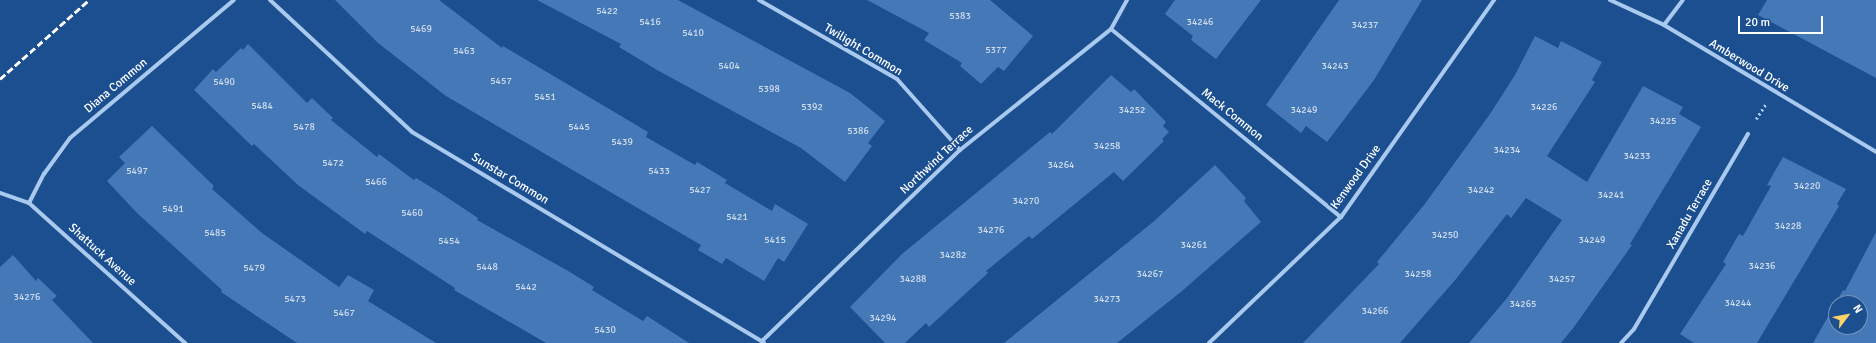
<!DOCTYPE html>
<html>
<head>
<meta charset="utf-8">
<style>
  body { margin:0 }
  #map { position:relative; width:1876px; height:343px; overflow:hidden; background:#1b4f8f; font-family:Signika,sans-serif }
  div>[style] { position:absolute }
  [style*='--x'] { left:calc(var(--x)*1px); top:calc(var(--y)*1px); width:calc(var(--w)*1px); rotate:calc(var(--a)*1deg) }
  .building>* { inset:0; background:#4478b7 }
  .path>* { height:2.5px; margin-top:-1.25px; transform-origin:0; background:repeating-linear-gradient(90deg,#a9c9ee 0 2px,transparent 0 5px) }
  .minor>* { height:4px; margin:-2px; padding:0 2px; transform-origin:2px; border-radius:2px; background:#a9c9ee }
  .rail>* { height:3px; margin-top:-1.5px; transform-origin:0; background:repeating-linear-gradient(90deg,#fff 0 7px,transparent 0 10px) }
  span { translate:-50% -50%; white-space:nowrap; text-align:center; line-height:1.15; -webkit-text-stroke:3.5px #1b4f8f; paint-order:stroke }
  .number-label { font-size:10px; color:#d0dded }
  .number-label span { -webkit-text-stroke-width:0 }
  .street-label { font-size:12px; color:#fff }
  .north { position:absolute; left:1828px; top:295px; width:40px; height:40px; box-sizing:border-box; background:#1b4f8f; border:1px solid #7695bc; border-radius:50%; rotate:58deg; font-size:11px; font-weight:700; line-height:16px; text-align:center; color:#fff }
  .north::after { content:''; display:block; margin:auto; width:14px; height:18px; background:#ffd166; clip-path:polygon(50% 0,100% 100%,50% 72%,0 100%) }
  .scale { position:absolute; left:1738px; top:16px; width:85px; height:18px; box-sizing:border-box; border:2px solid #fff; border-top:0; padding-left:5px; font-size:12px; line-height:14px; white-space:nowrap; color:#fff; -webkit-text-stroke:3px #1b4f8f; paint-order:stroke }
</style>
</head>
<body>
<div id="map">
  <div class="building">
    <i style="clip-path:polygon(335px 0,439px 0,502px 48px,503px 46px,648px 132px,646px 137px,695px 165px,697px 162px,727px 180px,725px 183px,772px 211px,775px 204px,808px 224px,784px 262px,778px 258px,764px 281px,726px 258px,722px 264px,698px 250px,701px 245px,446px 96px,378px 43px)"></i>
    <i style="clip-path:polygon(537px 0,678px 0,850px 93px,885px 121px,868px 143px,872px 146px,845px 182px,801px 148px,657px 70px,619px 47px,621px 44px)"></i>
    <i style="clip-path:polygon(867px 0,990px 0,1033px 36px,1004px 71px,998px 67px,981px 84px,960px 66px,962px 63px,924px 40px,929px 33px)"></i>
    <i style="clip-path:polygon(1175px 0,1261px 0,1216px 59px,1191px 40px,1193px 36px,1165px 14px)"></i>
    <i style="clip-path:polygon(1339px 0,1422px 0,1374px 80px,1327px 142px,1306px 126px,1301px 133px,1266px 105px)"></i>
    <i style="clip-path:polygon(1767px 0,1876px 0,1876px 78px,1758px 15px)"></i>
    <i style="clip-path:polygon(1535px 36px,1558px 48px,1561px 41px,1602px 62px,1592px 80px,1595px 82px,1547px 156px,1587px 182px,1643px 86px,1683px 107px,1679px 114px,1701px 127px,1630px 244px,1632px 245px,1574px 327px,1561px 343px,1469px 343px,1507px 298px,1562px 220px,1526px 198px,1511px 218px,1507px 214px,1456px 279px,1400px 343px,1303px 343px,1379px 264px,1377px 262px,1424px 205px,1490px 114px,1515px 75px)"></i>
    <i style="clip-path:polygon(248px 44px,307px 103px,312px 98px,333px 118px,331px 120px,377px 157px,379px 154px,414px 180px,416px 178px,442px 194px,478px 218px,477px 220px,570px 272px,594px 287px,592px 290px,643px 321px,647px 316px,689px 343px,546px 343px,454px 290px,455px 288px,367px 231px,365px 234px,298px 185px,254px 144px,252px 146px,194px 90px,213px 69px,216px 72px,241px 48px,243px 50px)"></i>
    <i style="clip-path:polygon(1111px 75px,1131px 92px,1134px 89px,1166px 122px,1163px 126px,1169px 132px,1162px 139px,1164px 141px,1123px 181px,1114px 172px,1032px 239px,1029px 236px,986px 271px,988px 273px,929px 327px,926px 323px,905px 343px,885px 343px,850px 307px,902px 254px,1050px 132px,1052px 134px)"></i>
    <i style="clip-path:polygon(152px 126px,214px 186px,212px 189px,262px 233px,339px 287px,348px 275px,374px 290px,368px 301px,436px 343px,297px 343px,221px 292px,222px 290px,138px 214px,107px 181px,125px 163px,119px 157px)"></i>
    <i style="clip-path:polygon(1783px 157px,1846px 189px,1837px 204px,1839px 206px,1757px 343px,1694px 343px,1680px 334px,1726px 264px,1723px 262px,1739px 234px,1743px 236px,1771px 186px,1767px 185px)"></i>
    <i style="clip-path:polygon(1215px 165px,1246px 198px,1244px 201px,1261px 222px,1182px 291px,1117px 343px,1004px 343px,1153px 222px)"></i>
    <i style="clip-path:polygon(evenodd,1876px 232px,1876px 343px,1813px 343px,1843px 290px,1845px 291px,1876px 232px,1836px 303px,1860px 303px,1860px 327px,1836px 327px,1836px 303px)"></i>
    <i style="clip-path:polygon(13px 255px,36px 281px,38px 278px,57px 296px,52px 300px,93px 343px,0 343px,0 267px)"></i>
  </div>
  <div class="path">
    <i style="--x:1756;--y:119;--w:17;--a:-57"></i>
  </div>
  <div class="minor">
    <i style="--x:270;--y:0;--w:194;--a:42.9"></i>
    <i style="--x:412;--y:132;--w:410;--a:30.9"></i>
    <i style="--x:759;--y:0;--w:159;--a:29.8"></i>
    <i style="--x:897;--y:79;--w:95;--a:48.4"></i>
    <i style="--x:1610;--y:0;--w:60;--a:24.8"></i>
    <i style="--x:1664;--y:25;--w:247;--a:30.9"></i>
    <i style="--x:1664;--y:25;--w:31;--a:-53"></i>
    <i style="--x:1111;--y:29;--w:297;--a:39.3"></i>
    <i style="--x:0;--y:193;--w:31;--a:19"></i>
    <i style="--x:29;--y:203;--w:210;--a:41.9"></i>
    <i style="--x:29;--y:203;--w:33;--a:-63"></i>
    <i style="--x:44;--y:174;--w:44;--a:-54.2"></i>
    <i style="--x:70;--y:138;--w:214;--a:-40.1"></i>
    <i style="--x:762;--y:341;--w:275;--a:-44"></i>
    <i style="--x:960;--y:150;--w:193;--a:-38.7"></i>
    <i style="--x:1111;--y:29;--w:33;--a:-61"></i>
    <i style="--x:1209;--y:343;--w:182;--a:-43.7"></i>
    <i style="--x:1341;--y:217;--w:266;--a:-54.8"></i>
    <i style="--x:1621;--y:343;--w:19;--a:-47"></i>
    <i style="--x:1634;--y:329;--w:226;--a:-59.7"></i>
  </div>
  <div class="rail">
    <i style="--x:0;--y:79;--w:119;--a:-41.6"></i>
  </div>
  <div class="number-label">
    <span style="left:607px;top:12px">5422</span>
    <span style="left:960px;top:17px">5383</span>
    <span style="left:650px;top:23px">5416</span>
    <span style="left:1200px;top:23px">34246</span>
    <span style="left:1365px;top:26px">34237</span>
    <span style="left:421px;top:30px">5469</span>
    <span style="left:693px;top:34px">5410</span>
    <span style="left:996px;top:51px">5377</span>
    <span style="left:464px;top:52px">5463</span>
    <span style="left:729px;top:67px">5404</span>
    <span style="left:1335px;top:67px">34243</span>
    <span style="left:501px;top:82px">5457</span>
    <span style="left:224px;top:83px">5490</span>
    <span style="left:769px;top:90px">5398</span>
    <span style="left:545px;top:98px">5451</span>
    <span style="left:262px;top:107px">5484</span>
    <span style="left:812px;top:108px">5392</span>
    <span style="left:1544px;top:108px">34226</span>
    <span style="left:1132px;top:111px">34252</span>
    <span style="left:1304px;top:111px">34249</span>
    <span style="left:1663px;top:122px">34225</span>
    <span style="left:304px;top:128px">5478</span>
    <span style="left:579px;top:128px">5445</span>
    <span style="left:858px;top:132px">5386</span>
    <span style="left:622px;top:143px">5439</span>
    <span style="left:1107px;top:147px">34258</span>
    <span style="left:1507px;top:151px">34234</span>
    <span style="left:1637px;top:157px">34233</span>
    <span style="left:333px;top:164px">5472</span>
    <span style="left:1061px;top:166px">34264</span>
    <span style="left:137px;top:172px">5497</span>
    <span style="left:659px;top:172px">5433</span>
    <span style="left:376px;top:183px">5466</span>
    <span style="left:1807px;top:187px">34220</span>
    <span style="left:700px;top:191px">5427</span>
    <span style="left:1481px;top:191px">34242</span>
    <span style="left:1611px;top:196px">34241</span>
    <span style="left:1026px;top:202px">34270</span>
    <span style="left:173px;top:210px">5491</span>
    <span style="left:412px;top:214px">5460</span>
    <span style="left:737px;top:218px">5421</span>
    <span style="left:1788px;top:227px">34228</span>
    <span style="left:991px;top:231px">34276</span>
    <span style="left:215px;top:234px">5485</span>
    <span style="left:1445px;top:236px">34250</span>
    <span style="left:775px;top:241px">5415</span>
    <span style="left:1592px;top:241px">34249</span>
    <span style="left:449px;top:242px">5454</span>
    <span style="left:1194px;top:246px">34261</span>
    <span style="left:953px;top:256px">34282</span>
    <span style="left:1762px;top:267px">34236</span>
    <span style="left:487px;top:268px">5448</span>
    <span style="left:254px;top:269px">5479</span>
    <span style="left:1150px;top:275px">34267</span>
    <span style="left:1418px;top:275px">34258</span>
    <span style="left:913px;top:280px">34288</span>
    <span style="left:1562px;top:280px">34257</span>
    <span style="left:526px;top:288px">5442</span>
    <span style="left:27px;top:298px">34276</span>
    <span style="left:295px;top:300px">5473</span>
    <span style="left:1107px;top:300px">34273</span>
    <span style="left:1738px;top:304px">34244</span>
    <span style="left:1523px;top:305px">34265</span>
    <span style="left:1375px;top:312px">34266</span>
    <span style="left:344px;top:314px">5467</span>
    <span style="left:883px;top:319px">34294</span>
    <span style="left:605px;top:331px">5430</span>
  </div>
  <div class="street-label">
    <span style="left:863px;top:50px;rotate:31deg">Twilight Common</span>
    <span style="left:1749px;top:66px;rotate:31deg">Amberwood Drive</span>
    <span style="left:116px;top:86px;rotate:-40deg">Diana Common</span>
    <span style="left:1232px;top:115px;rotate:39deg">Mack Common</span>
    <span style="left:937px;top:160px;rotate:-43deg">Northwind Terrace</span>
    <span style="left:1356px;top:177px;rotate:-54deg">Kenwood Drive</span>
    <span style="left:510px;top:179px;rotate:31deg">Sunstar Common</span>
    <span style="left:1690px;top:214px;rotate:-60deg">Xanadu Terrace</span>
    <span style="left:102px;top:255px;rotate:42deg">Shattuck Avenue</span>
  </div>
  <div class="north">N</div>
  <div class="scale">20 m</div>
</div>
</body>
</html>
